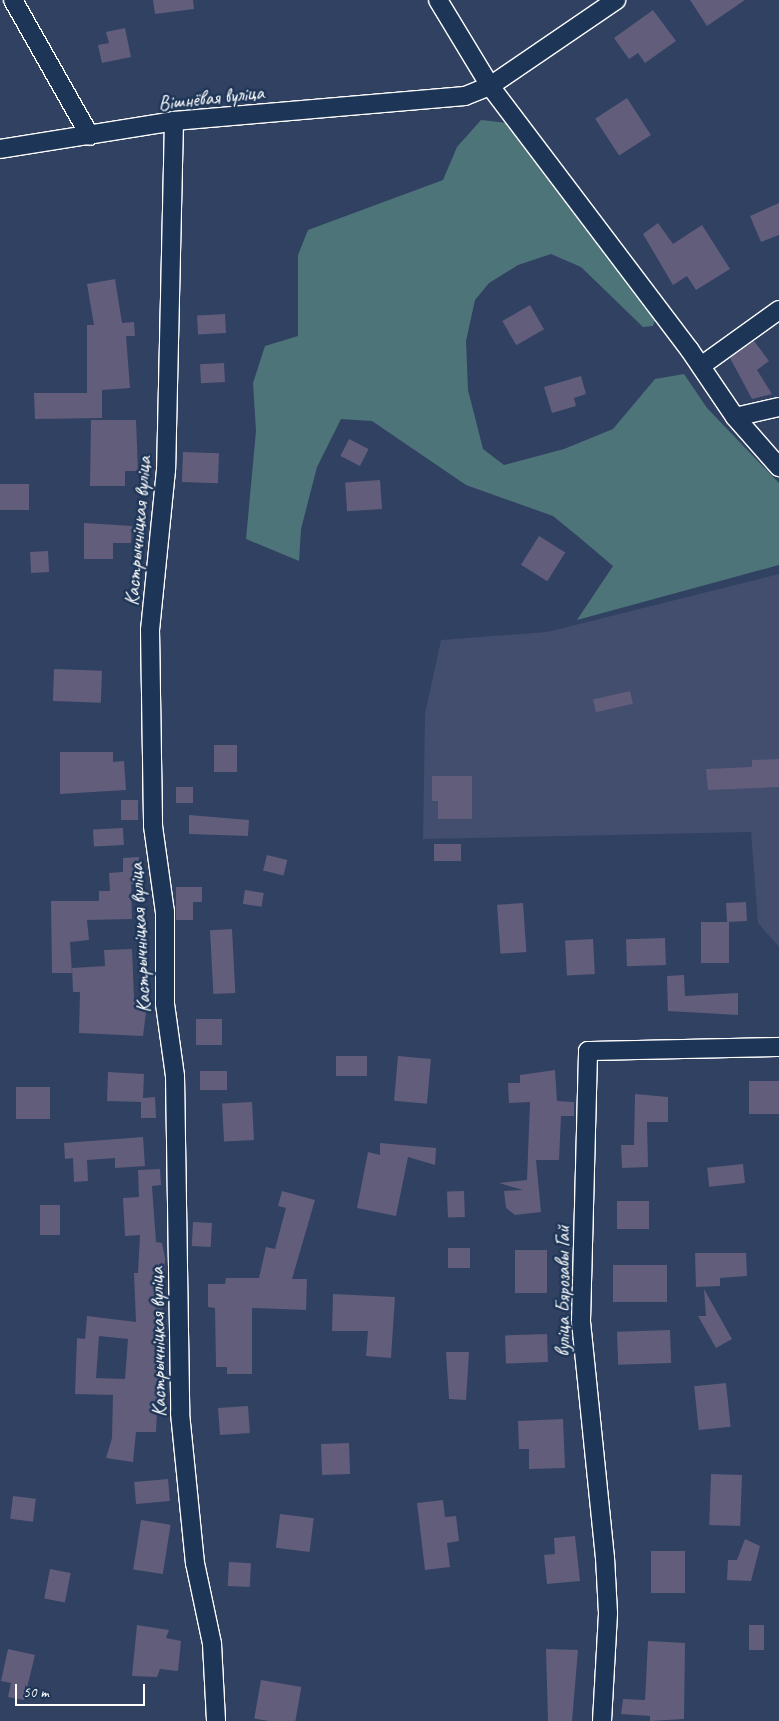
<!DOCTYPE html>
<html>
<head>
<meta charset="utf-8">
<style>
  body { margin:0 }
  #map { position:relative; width:779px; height:1721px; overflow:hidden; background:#314162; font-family:Caveat,sans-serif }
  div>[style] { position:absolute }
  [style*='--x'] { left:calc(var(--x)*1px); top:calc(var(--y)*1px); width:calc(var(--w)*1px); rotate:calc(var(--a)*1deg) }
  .built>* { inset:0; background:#434d6d }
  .green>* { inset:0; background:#4d7478 }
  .building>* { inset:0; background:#615d7b; transform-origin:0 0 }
  .roads { filter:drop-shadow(1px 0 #fff) drop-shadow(-1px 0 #fff) drop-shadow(0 1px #fff) drop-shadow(0 -1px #fff) }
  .street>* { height:18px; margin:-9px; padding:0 9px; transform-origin:9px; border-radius:9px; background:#1d3557 }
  span { translate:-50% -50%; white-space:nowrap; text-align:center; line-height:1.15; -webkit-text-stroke:5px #1d3557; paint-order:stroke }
  .street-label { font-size:20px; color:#fff }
  .scale { position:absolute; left:15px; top:1684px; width:130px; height:22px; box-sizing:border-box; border:2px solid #fff; border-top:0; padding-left:6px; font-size:15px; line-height:18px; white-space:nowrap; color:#fff; -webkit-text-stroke:4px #1d3557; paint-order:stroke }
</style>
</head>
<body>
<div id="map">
  <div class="built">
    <i style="clip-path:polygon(779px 574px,779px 947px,758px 923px,751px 832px,423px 839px,425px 714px,441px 640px,547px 632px)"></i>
  </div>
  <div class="green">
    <i style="clip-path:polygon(481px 120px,508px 123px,656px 316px,653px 326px,643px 327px,581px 267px,551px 254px,518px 265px,489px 283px,475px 300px,466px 341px,468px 390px,483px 449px,504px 465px,564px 449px,613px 429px,655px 379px,684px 374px,707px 408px,779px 483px,779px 565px,577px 620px,613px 566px,580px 538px,553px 516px,466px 485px,372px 421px,341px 419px,317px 467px,301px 529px,299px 561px,246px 539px,256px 431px,253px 383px,265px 346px,298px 336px,298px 255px,308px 230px,443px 180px,457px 147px)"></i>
  </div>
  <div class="building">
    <i style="clip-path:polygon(153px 0,193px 0,194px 9px,155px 14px)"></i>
    <i style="clip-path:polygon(690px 0,745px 0,707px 26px)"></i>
    <i style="clip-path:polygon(653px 10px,676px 41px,645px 63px,638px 53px,629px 59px,614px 38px)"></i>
    <i style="clip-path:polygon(125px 28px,131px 57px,102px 63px,98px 45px,109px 43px,106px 32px)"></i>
    <i style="left:627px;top:98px;width:44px;height:38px;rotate:57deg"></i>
    <i style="clip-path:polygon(779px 203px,779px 235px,761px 242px,750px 216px)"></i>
    <i style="clip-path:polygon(658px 223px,673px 244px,702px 225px,730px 269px,696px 290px,687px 276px,673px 285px,643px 234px)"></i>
    <i style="clip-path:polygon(115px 279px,122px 323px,134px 322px,135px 336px,126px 336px,130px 388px,102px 390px,102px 418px,35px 419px,34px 393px,87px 393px,87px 325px,94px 325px,87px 284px)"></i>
    <i style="left:530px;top:305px;width:28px;height:32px;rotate:60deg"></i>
    <i style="left:225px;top:314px;width:19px;height:28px;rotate:87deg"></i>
    <i style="clip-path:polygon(754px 341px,769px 361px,757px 370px,772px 394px,752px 399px,730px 358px)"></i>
    <i style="left:224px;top:363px;width:19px;height:24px;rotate:87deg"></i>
    <i style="clip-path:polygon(581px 376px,586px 394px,574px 398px,576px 406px,552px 413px,544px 387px)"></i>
    <i style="clip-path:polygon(91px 420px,136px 420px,138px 471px,125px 471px,125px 486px,90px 486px)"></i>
    <i style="left:349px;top:439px;width:22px;height:19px;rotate:27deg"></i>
    <i style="left:183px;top:452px;width:36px;height:30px;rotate:2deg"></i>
    <i style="left:380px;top:480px;width:29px;height:35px;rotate:86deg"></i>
    <i style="left:0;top:484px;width:29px;height:26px"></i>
    <i style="clip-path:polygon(84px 523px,132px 526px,131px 543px,113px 543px,113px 559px,84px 559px)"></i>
    <i style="left:539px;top:536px;width:31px;height:34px;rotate:32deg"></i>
    <i style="left:48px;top:551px;width:21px;height:18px;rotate:87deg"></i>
    <i style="left:54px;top:669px;width:48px;height:32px;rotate:2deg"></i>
    <i style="left:630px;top:691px;width:13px;height:38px;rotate:77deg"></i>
    <i style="left:214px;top:745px;width:23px;height:27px"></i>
    <i style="clip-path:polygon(60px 752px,113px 752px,113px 762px,124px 761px,126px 790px,60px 794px)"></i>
    <i style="clip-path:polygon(779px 759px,779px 787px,708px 790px,706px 769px,752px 767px,752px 760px)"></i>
    <i style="clip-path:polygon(432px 776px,472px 776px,472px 819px,438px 819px,438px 801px,432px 801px)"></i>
    <i style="left:176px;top:787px;width:17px;height:16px"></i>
    <i style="left:121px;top:800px;width:17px;height:20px"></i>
    <i style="clip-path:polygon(189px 815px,249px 820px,248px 836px,189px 834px)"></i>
    <i style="left:123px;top:828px;width:17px;height:30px;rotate:87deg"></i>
    <i style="left:434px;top:844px;width:27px;height:17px"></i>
    <i style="left:267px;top:855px;width:21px;height:16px;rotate:14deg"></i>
    <i style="clip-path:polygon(139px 857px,140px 884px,131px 884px,132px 919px,87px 920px,89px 940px,70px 942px,72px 973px,52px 973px,51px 901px,99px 901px,99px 891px,110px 891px,109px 873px,123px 872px,123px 858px)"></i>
    <i style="clip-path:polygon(176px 887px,202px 887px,202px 902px,193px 902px,193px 920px,176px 920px)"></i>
    <i style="left:245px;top:890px;width:19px;height:14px;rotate:9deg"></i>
    <i style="left:746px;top:902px;width:19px;height:20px;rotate:87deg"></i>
    <i style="left:523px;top:903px;width:49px;height:26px;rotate:86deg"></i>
    <i style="left:701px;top:922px;width:28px;height:41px"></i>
    <i style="left:232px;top:929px;width:64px;height:22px;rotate:87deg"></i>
    <i style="left:665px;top:938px;width:27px;height:39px;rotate:88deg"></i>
    <i style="left:593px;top:939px;width:35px;height:28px;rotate:87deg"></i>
    <i style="clip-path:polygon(132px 949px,134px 998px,148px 997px,143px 1036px,79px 1033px,80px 992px,73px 992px,72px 968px,105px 966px,104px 950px)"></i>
    <i style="clip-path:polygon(684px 975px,685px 996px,738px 993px,738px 1015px,668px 1011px,667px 976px)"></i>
    <i style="left:196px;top:1019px;width:26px;height:26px"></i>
    <i style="left:336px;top:1056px;width:31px;height:20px"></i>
    <i style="left:398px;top:1056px;width:33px;height:45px;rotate:5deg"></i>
    <i style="clip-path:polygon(555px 1070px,557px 1101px,574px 1102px,574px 1116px,561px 1116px,559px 1160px,536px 1160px,541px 1212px,515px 1215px,506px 1208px,504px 1191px,523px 1190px,499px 1183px,527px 1180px,530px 1102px,509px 1103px,508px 1083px,520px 1083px,520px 1075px)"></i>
    <i style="left:200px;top:1071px;width:27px;height:19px"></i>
    <i style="clip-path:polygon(108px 1072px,144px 1074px,143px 1098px,155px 1097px,156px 1118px,141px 1118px,141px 1102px,107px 1101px)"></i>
    <i style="left:749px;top:1081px;width:30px;height:33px"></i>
    <i style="left:16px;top:1087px;width:34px;height:32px"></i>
    <i style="clip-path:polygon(635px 1094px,668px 1097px,668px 1122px,647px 1122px,648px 1167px,622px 1168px,621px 1145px,634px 1145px)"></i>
    <i style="left:252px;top:1102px;width:38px;height:30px;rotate:87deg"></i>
    <i style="clip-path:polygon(143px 1137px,145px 1166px,115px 1168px,115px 1158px,87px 1160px,88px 1181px,74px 1182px,73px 1158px,65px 1159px,64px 1143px)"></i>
    <i style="clip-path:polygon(380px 1143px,436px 1148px,435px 1165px,408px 1157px,396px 1216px,357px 1208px,368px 1152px,380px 1155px)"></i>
    <i style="left:743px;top:1164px;width:19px;height:36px;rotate:84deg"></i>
    <i style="clip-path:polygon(evenodd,160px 1169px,161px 1185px,152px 1186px,156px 1242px,162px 1243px,165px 1258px,156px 1432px,136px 1432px,133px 1462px,106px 1458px,112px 1438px,113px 1395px,75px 1394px,77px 1338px,85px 1339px,87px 1316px,136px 1322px,134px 1273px,138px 1273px,140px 1235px,125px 1236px,123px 1198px,139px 1197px,138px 1170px,160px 1169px,99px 1336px,128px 1339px,125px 1379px,96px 1378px,99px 1336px)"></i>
    <i style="clip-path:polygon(282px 1191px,315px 1200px,292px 1279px,307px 1279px,306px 1310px,252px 1308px,252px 1374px,227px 1374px,227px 1367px,216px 1367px,215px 1308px,208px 1307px,208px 1284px,225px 1284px,226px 1278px,259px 1278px,266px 1247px,275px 1249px,286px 1208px,278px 1206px)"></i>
    <i style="left:464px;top:1191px;width:26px;height:17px;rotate:88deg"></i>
    <i style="left:617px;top:1201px;width:32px;height:28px"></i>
    <i style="left:40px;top:1205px;width:20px;height:30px"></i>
    <i style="left:193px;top:1222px;width:19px;height:24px;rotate:3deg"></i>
    <i style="left:448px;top:1248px;width:22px;height:20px"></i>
    <i style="left:515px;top:1250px;width:32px;height:43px"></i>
    <i style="clip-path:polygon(695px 1253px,746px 1253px,747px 1276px,720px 1278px,720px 1286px,696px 1287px)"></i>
    <i style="left:613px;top:1265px;width:54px;height:37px"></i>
    <i style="clip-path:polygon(704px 1289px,732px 1339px,716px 1348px,698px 1316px,706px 1316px)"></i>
    <i style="clip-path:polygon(333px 1294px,395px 1297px,391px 1358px,366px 1356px,368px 1331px,332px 1331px)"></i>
    <i style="left:670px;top:1330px;width:33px;height:53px;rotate:88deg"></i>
    <i style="left:547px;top:1334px;width:28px;height:42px;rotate:88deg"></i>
    <i style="clip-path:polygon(446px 1352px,469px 1352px,466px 1400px,449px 1399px)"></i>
    <i style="left:726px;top:1383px;width:44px;height:32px;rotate:84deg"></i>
    <i style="left:248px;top:1406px;width:27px;height:30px;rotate:86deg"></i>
    <i style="clip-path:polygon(563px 1419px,565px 1468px,529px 1469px,529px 1449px,519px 1449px,518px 1421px)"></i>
    <i style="left:349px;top:1443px;width:31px;height:28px;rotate:88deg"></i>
    <i style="left:711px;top:1474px;width:31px;height:51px;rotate:2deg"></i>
    <i style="left:168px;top:1479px;width:22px;height:34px;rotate:85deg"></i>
    <i style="left:13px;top:1496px;width:23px;height:23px;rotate:7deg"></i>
    <i style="clip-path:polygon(443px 1500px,445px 1517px,456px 1516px,459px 1541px,447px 1543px,450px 1567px,425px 1570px,417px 1503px)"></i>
    <i style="left:280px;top:1514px;width:34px;height:34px;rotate:7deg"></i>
    <i style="left:141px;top:1520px;width:30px;height:50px;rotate:9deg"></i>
    <i style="clip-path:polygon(575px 1536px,580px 1581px,547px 1584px,544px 1555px,555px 1554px,554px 1538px)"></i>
    <i style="clip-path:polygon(745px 1539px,760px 1546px,751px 1581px,727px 1580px,728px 1560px,737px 1560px)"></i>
    <i style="left:685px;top:1551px;width:42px;height:34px;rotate:90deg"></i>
    <i style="left:229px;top:1562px;width:22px;height:24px;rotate:3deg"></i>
    <i style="left:50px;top:1569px;width:21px;height:30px;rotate:11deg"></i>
    <i style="clip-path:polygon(137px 1625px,169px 1630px,166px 1638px,181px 1641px,178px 1671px,160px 1669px,157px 1677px,132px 1676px)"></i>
    <i style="left:764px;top:1625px;width:25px;height:15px;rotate:90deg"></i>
    <i style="clip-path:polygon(648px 1641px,685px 1643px,684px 1719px,650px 1721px,650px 1716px,621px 1714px,623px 1699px,645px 1700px)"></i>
    <i style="clip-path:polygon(8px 1649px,35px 1655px,24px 1700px,8px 1697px,11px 1683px,1px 1681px)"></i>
    <i style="clip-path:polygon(546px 1649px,578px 1650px,572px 1721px,548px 1721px)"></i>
    <i style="left:261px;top:1680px;width:41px;height:39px;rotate:10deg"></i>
  </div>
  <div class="roads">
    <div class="street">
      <i style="--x:13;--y:0;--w:156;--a:60.5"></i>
      <i style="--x:438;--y:0;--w:100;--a:58.8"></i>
      <i style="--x:490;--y:86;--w:330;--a:52.9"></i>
      <i style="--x:689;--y:349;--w:82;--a:55.9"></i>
      <i style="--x:735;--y:417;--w:67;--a:48.7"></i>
      <i style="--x:174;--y:121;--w:349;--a:91.3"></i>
      <i style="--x:166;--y:470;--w:161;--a:95.7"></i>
      <i style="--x:150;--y:630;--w:196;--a:89.1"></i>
      <i style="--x:153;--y:826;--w:87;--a:82.1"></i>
      <i style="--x:165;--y:912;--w:92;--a:90"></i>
      <i style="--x:165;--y:1004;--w:73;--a:82.1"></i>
      <i style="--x:175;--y:1076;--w:337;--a:89.1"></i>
      <i style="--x:180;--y:1413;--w:151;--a:84.3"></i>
      <i style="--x:195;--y:1563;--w:83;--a:78.1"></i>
      <i style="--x:212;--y:1644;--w:77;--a:87"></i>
      <i style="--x:0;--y:149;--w:176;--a:-9.1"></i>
      <i style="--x:174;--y:121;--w:292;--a:-4.9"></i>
      <i style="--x:465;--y:96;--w:27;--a:-22"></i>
      <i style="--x:490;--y:86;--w:153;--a:-34.3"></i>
      <i style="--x:701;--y:366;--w:96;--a:-35.7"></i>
      <i style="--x:735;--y:417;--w:45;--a:-12.8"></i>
      <i style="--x:602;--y:1721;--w:108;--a:-86.8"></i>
      <i style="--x:608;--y:1613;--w:55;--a:-93.1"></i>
      <i style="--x:605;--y:1558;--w:238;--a:-95.8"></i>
      <i style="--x:581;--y:1321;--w:270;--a:-88.5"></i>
      <i style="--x:588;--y:1051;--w:191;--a:-1.2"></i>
    </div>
  </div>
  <div class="street-label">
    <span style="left:211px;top:98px;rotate:-6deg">Вішнёвая вуліца</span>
    <span style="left:138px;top:531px;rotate:-85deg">Кастрычніцкая вуліца</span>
    <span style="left:140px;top:938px;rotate:-93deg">Кастрычніцкая вуліца</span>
    <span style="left:563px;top:1291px;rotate:-90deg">вуліца Бярозавы Гай</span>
    <span style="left:158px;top:1342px;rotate:-91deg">Кастрычніцкая вуліца</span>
  </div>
  <div class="scale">50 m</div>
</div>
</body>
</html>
